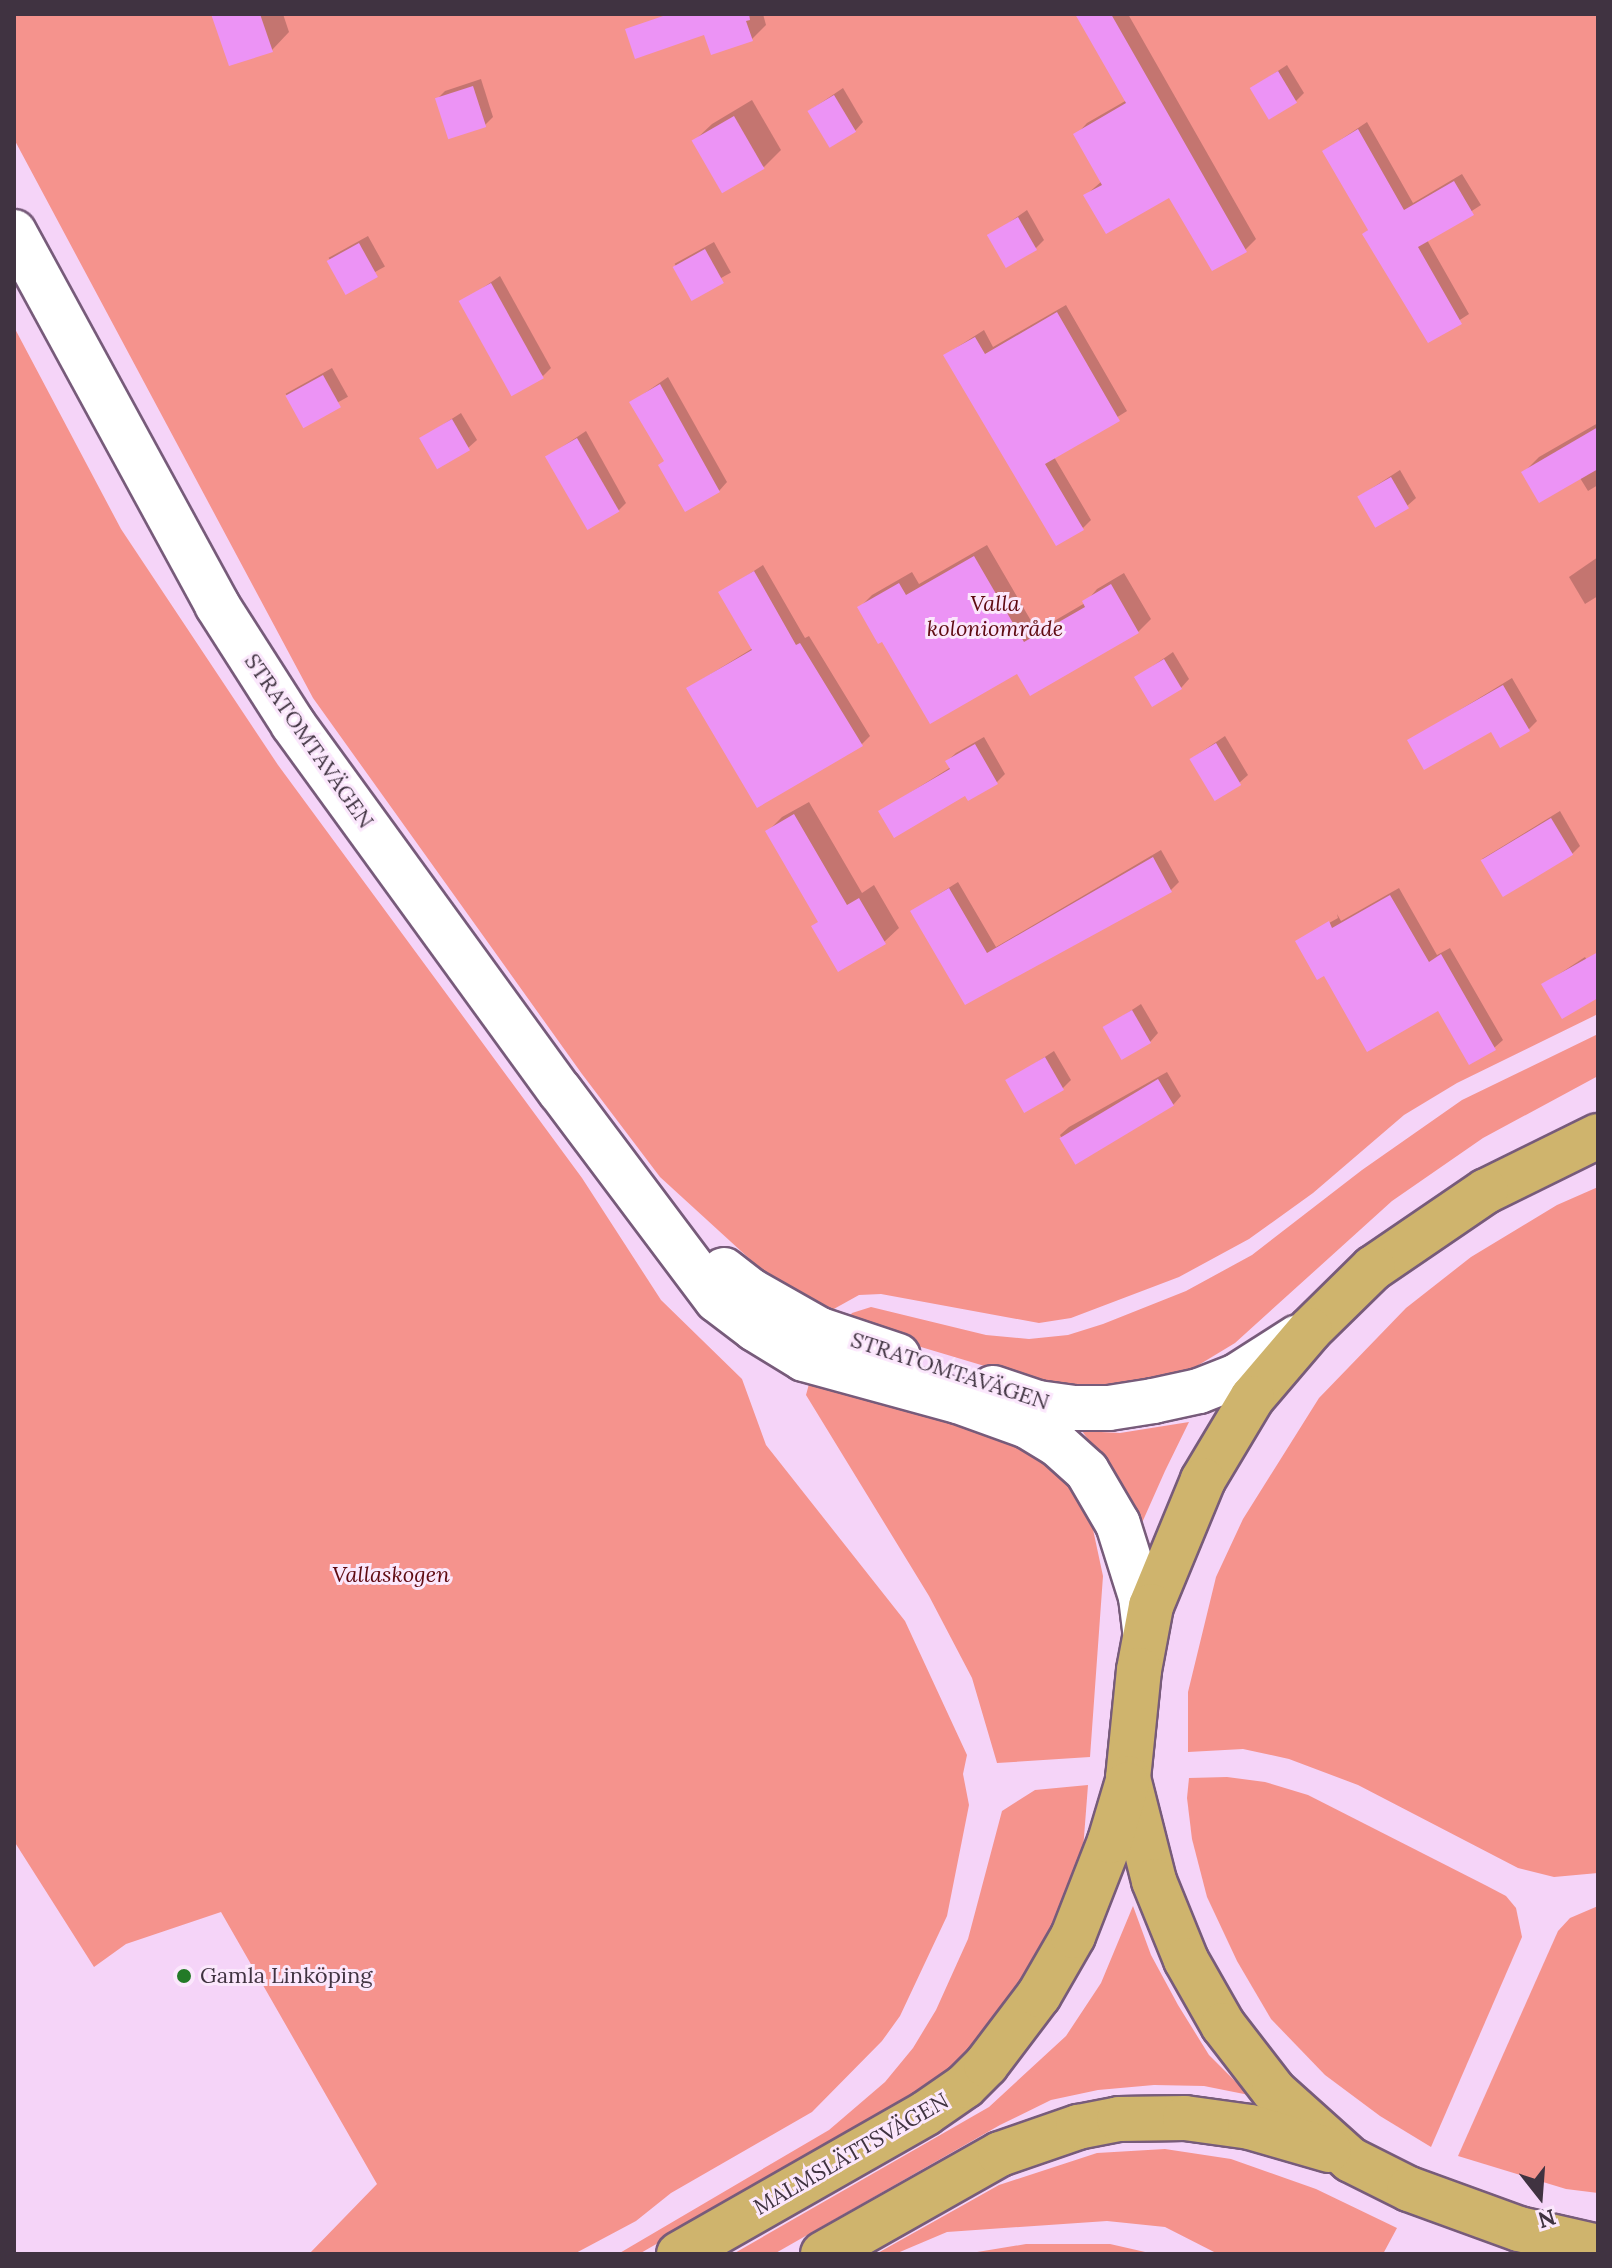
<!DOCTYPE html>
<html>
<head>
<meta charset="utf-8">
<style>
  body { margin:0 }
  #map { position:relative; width:1612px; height:2268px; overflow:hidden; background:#f5d4f8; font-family:Lora,serif }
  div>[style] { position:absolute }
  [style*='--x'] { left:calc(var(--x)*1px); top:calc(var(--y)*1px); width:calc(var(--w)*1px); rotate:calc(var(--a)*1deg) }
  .green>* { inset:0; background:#f5938d }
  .shadow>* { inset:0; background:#0003; transform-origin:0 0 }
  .building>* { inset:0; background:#ec93f5; transform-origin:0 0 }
  .roads { filter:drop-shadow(2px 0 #775b7a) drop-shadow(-2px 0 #775b7a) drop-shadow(0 2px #775b7a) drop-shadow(0 -2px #775b7a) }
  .minor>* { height:44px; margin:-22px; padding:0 22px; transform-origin:22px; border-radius:22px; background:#fff }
  .major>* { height:44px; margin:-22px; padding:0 22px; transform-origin:22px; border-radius:22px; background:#cfb46d }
  .dots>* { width:22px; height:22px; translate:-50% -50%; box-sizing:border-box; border:4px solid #fbe7fc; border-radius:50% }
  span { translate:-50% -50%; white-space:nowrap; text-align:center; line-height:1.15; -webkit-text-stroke:6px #fbe7fc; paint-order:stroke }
  .park-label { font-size:22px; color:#5f0a11; font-style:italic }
  .street-label { font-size:22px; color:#403341 }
  .poi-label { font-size:22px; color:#403341 }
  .left { translate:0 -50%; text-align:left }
  .frame { position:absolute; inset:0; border:16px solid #403341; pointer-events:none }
  .north { position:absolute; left:1500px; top:2156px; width:80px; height:80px; -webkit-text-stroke:6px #fbe7fc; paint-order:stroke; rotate:163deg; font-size:22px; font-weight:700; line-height:32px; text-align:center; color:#403341 }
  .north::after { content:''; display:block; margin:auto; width:28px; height:36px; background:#403341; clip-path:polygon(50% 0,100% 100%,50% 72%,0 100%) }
</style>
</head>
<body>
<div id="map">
  <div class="green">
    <i style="clip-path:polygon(14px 14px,1598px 14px,1598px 1014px,1457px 1083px,1404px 1115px,1313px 1193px,1249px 1239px,1179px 1277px,1071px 1318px,1039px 1323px,881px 1294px,859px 1295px,832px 1310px,765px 1273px,660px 1177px,582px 1074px,313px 698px,14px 139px)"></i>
    <i style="clip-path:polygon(14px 327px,121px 529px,278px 765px,582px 1178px,661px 1300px,742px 1379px,766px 1445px,905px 1621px,967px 1755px,963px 1774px,969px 1805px,947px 1916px,900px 2016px,882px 2041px,812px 2112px,671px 2193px,636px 2221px,574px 2254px,309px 2254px,377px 2184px,221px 1912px,126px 1944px,94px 1967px,14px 1841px)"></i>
    <i style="clip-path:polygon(1598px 1034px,1598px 1076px,1483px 1138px,1392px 1201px,1235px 1343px,1192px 1369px,1145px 1387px,1061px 1389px,844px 1324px,852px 1313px,871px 1307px,986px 1335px,1029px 1339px,1068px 1335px,1103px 1324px,1186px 1291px,1252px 1255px,1362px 1170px,1462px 1100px)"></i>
    <i style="clip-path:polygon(1598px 1187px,1598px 1873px,1554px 1877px,1518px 1868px,1358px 1785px,1289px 1759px,1243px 1749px,1188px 1752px,1188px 1692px,1216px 1577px,1243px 1519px,1319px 1398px,1406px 1308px,1471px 1257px,1557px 1205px)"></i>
    <i style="clip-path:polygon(812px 1373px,1007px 1431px,1055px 1465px,1091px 1520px,1103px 1576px,1090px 1757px,997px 1763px,972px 1678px,929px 1596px,806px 1395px)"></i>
    <i style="clip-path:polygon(1189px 1422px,1165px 1471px,1141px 1525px,1126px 1492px,1082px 1431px,1120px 1433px)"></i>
    <i style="clip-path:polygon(1227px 1777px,1265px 1782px,1308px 1795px,1487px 1886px,1506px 1896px,1516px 1908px,1522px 1937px,1431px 2147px,1380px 2116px,1325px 2075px,1271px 2019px,1237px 1961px,1207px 1897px,1192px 1839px,1187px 1798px,1189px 1778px)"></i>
    <i style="clip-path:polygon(1088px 1785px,1083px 1850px,1067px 1904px,1043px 1953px,982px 2039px,936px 2080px,884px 2113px,639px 2254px,618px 2254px,829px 2130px,885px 2082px,913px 2048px,936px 2010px,968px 1939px,1002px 1811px,1035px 1790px)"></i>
    <i style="clip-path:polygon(1133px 1906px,1151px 1955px,1178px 2005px,1209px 2055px,1249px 2095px,1204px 2086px,1154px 2085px,1098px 2090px,1051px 2100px,1000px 2125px,774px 2254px,733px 2254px,989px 2107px,1066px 2036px,1101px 1983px)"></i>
    <i style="clip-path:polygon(1598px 1906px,1598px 2193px,1566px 2189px,1458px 2156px,1558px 1931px,1570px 1918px)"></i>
    <i style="clip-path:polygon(1165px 2149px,1231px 2159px,1316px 2189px,1397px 2228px,1383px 2254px,1218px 2254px,1165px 2227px,1107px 2221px,947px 2232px,895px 2254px,876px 2254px,999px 2185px,1097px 2153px)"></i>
    <i style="clip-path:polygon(1026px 2244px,1110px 2244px,1154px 2254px,965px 2254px)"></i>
  </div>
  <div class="shadow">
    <i style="clip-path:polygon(214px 14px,283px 14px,289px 32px,272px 50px)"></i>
    <i style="clip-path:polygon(699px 14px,763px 14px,766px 25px,752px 39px)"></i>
    <i style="clip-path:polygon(1077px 14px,1128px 14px,1256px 239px,1245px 250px,1170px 195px,1086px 195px,1102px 181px,1076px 135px,1087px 123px,1127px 100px)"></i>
    <i style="clip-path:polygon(1287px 65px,1304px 93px,1296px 101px,1252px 88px)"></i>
    <i style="clip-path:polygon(481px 79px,493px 117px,485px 125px,437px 99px,445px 91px)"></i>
    <i style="clip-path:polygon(843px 88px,863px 122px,855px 131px,809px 111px)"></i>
    <i style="clip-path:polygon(752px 100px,781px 150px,764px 167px,694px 141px,712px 124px)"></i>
    <i style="clip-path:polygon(1367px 122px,1413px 203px,1462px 174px,1481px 205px,1427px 240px,1469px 314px,1429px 340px,1364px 234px,1369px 229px,1324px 151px)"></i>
    <i style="clip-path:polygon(1027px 210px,1044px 240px,1036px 248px,990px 236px)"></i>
    <i style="left:368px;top:236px;width:35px;height:45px;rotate:61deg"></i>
    <i style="left:714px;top:242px;width:35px;height:45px;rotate:61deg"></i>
    <i style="clip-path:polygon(500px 276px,551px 368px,543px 376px,461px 303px)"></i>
    <i style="clip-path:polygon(1066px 305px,1127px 411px,1054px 457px,1091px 520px,1083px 528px,945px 355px,984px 330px,993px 347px)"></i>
    <i style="left:332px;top:368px;width:33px;height:53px;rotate:61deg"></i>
    <i style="clip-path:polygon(668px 377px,727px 482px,719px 491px,666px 460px,632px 402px)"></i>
    <i style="clip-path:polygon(461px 413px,477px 440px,468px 448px,422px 438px)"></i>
    <i style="clip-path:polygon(1598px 423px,1598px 485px,1588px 491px,1580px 478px,1524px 472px,1539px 457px)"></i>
    <i style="clip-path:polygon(586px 431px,626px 503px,618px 511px,547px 457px)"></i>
    <i style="clip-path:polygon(1400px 470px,1416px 498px,1407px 506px,1360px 496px)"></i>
    <i style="clip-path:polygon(987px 545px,1037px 631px,1085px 603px,1097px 589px,1124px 573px,1151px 619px,1138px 632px,1018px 671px,883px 640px,859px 608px,872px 595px,912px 572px,919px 584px)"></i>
    <i style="clip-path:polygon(1598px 557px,1598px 596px,1585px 604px,1569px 577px)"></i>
    <i style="clip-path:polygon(763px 565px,805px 638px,809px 636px,870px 736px,862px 744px,688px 688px,753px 648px,720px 593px)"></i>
    <i style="clip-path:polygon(1173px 652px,1189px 679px,1181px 688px,1137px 677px)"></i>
    <i style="clip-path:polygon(1512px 678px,1537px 721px,1529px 729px,1492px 729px,1409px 741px)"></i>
    <i style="clip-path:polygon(1225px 736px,1248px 775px,1239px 783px,1191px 759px)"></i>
    <i style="clip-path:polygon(984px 737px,1005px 774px,997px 782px,966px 794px,881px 811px,951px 767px,947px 761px,956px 753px)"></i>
    <i style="clip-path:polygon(809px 802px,862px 893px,874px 885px,899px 928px,884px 942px,819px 921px,768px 831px,782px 817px)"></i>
    <i style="clip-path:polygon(1560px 811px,1580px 846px,1572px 854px,1482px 859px)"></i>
    <i style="clip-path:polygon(1161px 850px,1179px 882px,1171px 890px,966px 1003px,912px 911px,958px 882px,996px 947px)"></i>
    <i style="clip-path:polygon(1399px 888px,1437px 955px,1450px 948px,1503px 1040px,1494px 1048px,1438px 1008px,1324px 973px,1297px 941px,1338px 918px,1337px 914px,1341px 921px)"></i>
    <i style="clip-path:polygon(1585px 957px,1598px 979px,1598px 995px,1544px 984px)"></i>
    <i style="clip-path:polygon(1141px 1004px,1158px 1033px,1150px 1042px,1106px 1027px)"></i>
    <i style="clip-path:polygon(1054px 1051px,1071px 1080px,1062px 1089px,1008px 1081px)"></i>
    <i style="clip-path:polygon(1167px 1072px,1181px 1096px,1173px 1105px,1076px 1162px,1060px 1135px,1069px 1127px)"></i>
  </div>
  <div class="building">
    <i style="clip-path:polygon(211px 14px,260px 14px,273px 52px,229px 66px)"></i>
    <i style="clip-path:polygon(669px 14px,749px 14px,750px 20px,746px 21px,753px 41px,711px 55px,704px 35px,635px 59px,625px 29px)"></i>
    <i style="clip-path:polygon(1075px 14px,1111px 14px,1247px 252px,1212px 271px,1169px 198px,1106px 234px,1083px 195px,1102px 185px,1073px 134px,1126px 103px)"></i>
    <i style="left:1278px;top:71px;width:37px;height:33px;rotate:59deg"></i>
    <i style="left:473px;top:86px;width:43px;height:40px;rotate:72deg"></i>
    <i style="left:834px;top:95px;width:43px;height:31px;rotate:59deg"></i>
    <i style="left:734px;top:116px;width:61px;height:49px;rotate:60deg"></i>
    <i style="clip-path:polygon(1358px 129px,1404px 210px,1454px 181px,1474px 215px,1418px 247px,1462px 324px,1428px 343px,1362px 234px,1368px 230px,1322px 151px)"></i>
    <i style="left:1018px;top:217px;width:38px;height:36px;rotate:60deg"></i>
    <i style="left:359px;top:243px;width:39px;height:37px;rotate:61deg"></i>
    <i style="left:705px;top:249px;width:39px;height:37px;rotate:61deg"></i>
    <i style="left:491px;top:283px;width:109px;height:37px;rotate:61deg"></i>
    <i style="clip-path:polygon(1057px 312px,1120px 421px,1045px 464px,1084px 530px,1056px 546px,943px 355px,975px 337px,985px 354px)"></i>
    <i style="left:323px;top:375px;width:37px;height:43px;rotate:61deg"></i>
    <i style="clip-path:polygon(660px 384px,720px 492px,685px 512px,658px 465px,664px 461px,629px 402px)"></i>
    <i style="left:452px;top:419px;width:36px;height:38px;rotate:60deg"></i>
    <i style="clip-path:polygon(1598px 427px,1598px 469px,1539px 503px,1521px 472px)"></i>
    <i style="left:577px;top:438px;width:85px;height:37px;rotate:60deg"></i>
    <i style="left:1391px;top:477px;width:36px;height:39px;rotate:60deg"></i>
    <i style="clip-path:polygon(974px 556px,1024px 642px,1085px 607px,1082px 601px,1111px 584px,1139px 633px,1030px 696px,1017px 674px,930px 724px,882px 642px,878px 644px,857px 607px,899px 583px,906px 595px)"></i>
    <i style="clip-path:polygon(754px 571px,796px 645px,800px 643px,863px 746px,757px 808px,686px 688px,752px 650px,718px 592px)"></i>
    <i style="left:1164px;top:659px;width:35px;height:35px;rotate:59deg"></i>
    <i style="clip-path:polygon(1503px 685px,1530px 731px,1500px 748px,1491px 732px,1424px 770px,1407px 740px)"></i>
    <i style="left:1216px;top:743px;width:49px;height:31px;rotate:59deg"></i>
    <i style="clip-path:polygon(975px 744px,998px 784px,968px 801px,965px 796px,894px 838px,878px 811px,950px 769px,945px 761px)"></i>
    <i style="clip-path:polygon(794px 814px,847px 905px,859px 898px,886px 944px,838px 972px,811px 926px,818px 922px,765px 831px)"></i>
    <i style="left:1551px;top:818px;width:43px;height:82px;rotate:59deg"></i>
    <i style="clip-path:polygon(1153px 857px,1172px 892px,965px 1005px,910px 911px,949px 888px,987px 953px)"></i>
    <i style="clip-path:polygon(1390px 895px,1429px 962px,1441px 954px,1496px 1050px,1469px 1065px,1438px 1011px,1367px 1052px,1324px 976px,1317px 980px,1295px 941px,1329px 921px,1332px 928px)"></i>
    <i style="clip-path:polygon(1598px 952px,1598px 998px,1562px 1019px,1541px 984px)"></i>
    <i style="left:1132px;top:1010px;width:38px;height:34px;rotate:60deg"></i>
    <i style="left:1045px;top:1057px;width:38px;height:46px;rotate:60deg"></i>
    <i style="left:1158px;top:1079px;width:31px;height:115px;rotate:59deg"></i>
  </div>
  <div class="roads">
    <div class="minor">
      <i style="--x:14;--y:232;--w:425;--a:61.4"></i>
      <i style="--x:217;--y:605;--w:141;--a:57.4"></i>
      <i style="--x:293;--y:724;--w:454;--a:54"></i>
      <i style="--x:560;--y:1091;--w:261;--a:53.1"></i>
      <i style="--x:717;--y:1300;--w:48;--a:37.3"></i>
      <i style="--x:755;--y:1329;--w:57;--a:31.5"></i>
      <i style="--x:804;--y:1359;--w:160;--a:15.3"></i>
      <i style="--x:958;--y:1401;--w:73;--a:19.9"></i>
      <i style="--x:1027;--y:1426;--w:35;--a:31"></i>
      <i style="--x:1057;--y:1444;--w:40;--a:42"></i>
      <i style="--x:1087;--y:1471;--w:61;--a:59.7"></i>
      <i style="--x:1118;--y:1524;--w:77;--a:72.5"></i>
      <i style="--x:1141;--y:1597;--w:35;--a:83"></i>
      <i style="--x:724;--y:1270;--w:34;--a:38"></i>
      <i style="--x:751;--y:1291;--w:79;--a:29.5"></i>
      <i style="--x:820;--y:1330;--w:82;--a:18.4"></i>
      <i style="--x:993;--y:1388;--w:47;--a:18.4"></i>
      <i style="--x:1038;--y:1403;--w:35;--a:8"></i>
      <i style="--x:1073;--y:1408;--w:36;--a:0"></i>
      <i style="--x:1109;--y:1408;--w:45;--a:-9"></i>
      <i style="--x:1153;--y:1401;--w:47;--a:-12.3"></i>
      <i style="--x:1199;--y:1391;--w:41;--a:-21.5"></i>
      <i style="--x:1237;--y:1376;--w:72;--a:-32.6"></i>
    </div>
    <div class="major">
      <i style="--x:1598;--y:1136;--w:125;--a:153.8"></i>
      <i style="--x:1486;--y:1191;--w:137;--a:145.7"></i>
      <i style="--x:1373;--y:1268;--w:88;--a:135.5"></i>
      <i style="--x:1310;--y:1330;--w:89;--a:130.5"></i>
      <i style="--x:1252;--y:1398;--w:96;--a:120.9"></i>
      <i style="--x:1203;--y:1480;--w:136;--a:112.4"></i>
      <i style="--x:1151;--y:1606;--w:65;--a:100.6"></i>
      <i style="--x:1139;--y:1670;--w:109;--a:95.8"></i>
      <i style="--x:1128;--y:1778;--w:106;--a:75.8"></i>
      <i style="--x:1154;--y:1881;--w:85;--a:67.9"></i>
      <i style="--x:1186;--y:1960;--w:75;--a:60.4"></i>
      <i style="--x:1223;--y:2025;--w:83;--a:52.3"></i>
      <i style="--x:1274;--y:2091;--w:103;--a:41.9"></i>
      <i style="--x:1351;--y:2160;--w:65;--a:26.6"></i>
      <i style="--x:1409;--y:2189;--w:117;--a:20"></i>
      <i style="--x:1519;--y:2229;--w:81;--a:12.8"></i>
      <i style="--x:679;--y:2254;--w:284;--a:-29.7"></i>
      <i style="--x:926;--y:2113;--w:47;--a:-34.7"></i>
      <i style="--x:965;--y:2086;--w:30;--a:-45"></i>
      <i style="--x:986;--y:2065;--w:88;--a:-52.9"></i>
      <i style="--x:1039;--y:1995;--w:68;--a:-60"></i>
      <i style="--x:1073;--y:1936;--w:102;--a:-68.7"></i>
      <i style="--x:1110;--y:1841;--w:59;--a:-73.4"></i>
      <i style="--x:823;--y:2254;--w:203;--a:-29.5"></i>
      <i style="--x:1000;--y:2154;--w:83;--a:-19.1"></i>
      <i style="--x:1078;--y:2127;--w:42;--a:-11"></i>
      <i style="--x:1119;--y:2119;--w:66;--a:-0.9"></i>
      <i style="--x:1185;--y:2118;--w:66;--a:7.9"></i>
      <i style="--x:1250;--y:2127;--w:82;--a:16.2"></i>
    </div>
  </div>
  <div class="dots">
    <i style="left:184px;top:1976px;background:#237a27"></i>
  </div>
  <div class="park-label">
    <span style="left:995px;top:616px">Valla<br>koloniområde</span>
    <span style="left:391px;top:1575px">Vallaskogen</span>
  </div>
  <div class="street-label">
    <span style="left:309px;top:741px;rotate:55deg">STRATOMTAVÄGEN</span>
    <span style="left:950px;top:1371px;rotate:18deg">STRATOMTAVÄGEN</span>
    <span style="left:851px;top:2154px;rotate:-30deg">MALMSLÄTTSVÄGEN</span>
  </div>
  <div class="poi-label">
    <span class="left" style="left:200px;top:1976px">Gamla Linköping</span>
  </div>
  <div class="frame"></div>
  <div class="north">N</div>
</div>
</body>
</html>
